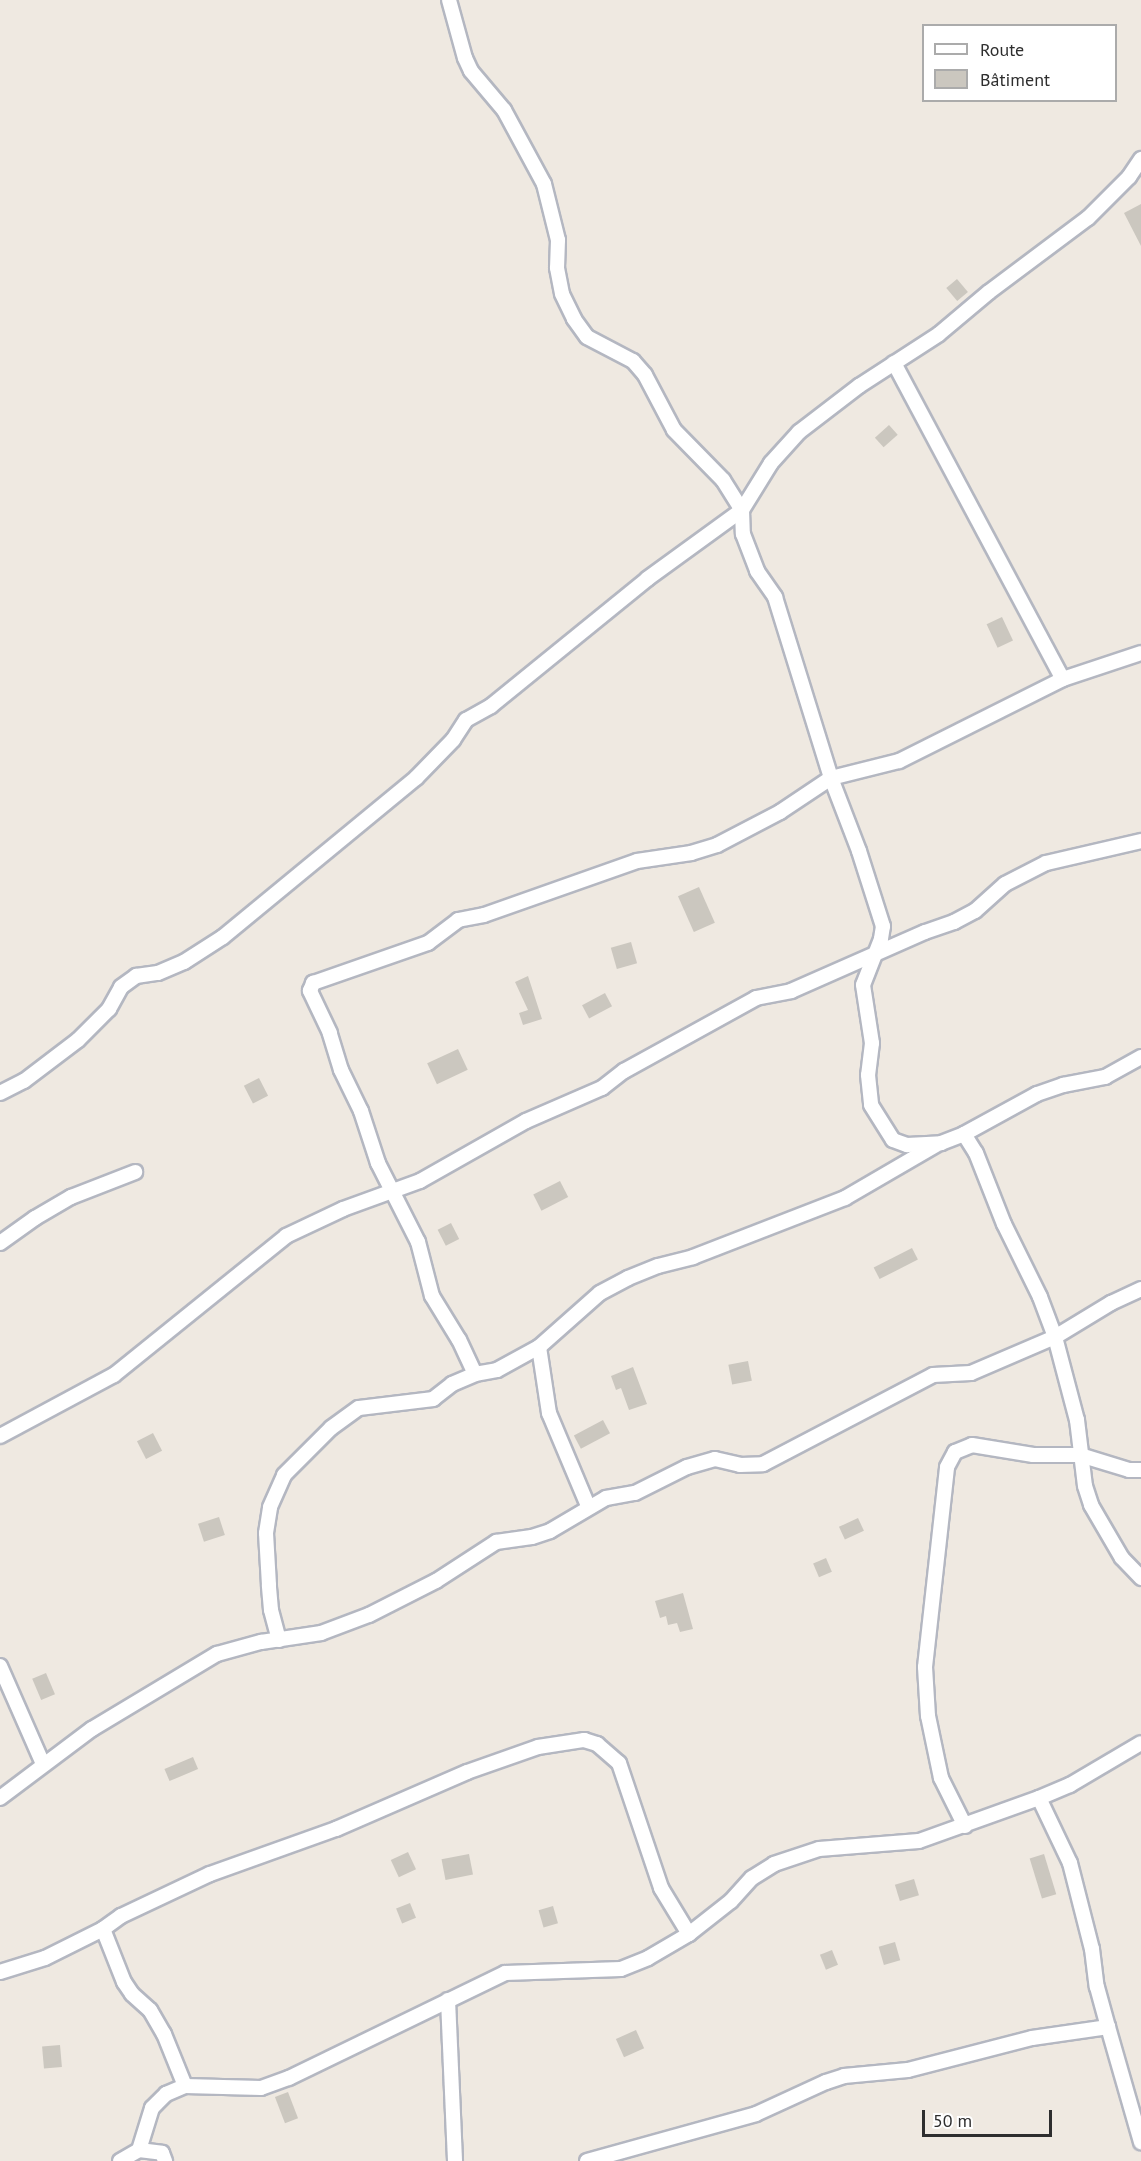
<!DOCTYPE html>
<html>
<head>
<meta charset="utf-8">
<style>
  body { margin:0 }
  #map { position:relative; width:1141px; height:2161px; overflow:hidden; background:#efe9e1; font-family:"PT Sans",sans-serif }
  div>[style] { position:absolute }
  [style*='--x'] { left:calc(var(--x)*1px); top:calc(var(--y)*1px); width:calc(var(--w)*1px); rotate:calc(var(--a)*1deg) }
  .building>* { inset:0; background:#cbc7bf; transform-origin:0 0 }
  .roads { filter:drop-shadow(2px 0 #b4b7c1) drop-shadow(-2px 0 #b4b7c1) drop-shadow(0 2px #b4b7c1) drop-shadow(0 -2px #b4b7c1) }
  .street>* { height:14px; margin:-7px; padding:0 7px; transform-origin:7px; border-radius:7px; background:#fff }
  span { translate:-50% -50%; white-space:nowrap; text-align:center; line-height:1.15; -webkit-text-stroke:5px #fff; paint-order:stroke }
  .legend { position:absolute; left:922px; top:24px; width:195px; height:78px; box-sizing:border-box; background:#fff; border:2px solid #ababab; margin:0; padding:8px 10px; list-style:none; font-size:18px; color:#2e2e2e }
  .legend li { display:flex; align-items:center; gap:12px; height:30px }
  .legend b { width:30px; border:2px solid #ababab }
  .scale { position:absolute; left:922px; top:2110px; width:130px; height:27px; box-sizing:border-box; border:3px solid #2e2e2e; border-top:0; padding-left:8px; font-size:18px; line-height:21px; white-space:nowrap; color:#2e2e2e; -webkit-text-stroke:4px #fff; paint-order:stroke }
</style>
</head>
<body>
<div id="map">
  <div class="building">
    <i style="clip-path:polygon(1141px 204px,1141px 246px,1124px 213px)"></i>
    <i style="left:957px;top:279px;width:17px;height:14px;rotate:50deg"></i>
    <i style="left:889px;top:425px;width:13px;height:19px;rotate:48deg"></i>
    <i style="left:1002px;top:617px;width:26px;height:17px;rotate:65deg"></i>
    <i style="left:699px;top:887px;width:39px;height:23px;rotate:66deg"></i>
    <i style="left:631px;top:942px;width:22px;height:21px;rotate:74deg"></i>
    <i style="clip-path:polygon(528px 976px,542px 1019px,523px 1025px,519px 1013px,528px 1010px,515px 982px)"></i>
    <i style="left:605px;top:993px;width:15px;height:26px;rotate:62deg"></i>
    <i style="left:458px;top:1049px;width:23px;height:34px;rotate:65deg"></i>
    <i style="left:259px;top:1078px;width:20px;height:17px;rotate:63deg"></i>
    <i style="left:560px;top:1181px;width:18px;height:30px;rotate:63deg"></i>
    <i style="left:451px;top:1223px;width:18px;height:15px;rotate:63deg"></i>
    <i style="left:912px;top:1248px;width:13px;height:43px;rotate:63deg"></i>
    <i style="left:748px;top:1361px;width:20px;height:20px;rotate:79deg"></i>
    <i style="clip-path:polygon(633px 1367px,647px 1404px,629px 1410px,621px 1388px,616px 1390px,611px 1376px)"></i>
    <i style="left:603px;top:1420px;width:15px;height:33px;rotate:62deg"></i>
    <i style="left:153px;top:1433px;width:20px;height:18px;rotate:63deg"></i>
    <i style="left:219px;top:1517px;width:19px;height:22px;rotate:72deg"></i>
    <i style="left:858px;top:1518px;width:14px;height:21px;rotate:65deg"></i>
    <i style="left:826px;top:1558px;width:15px;height:14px;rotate:67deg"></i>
    <i style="clip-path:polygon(683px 1593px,693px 1629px,680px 1632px,677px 1623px,668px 1625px,666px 1616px,660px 1618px,655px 1601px)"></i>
    <i style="left:46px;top:1673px;width:23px;height:15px;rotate:67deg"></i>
    <i style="left:193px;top:1757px;width:13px;height:31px;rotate:67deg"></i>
    <i style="left:408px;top:1852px;width:19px;height:19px;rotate:65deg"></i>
    <i style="left:469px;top:1854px;width:21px;height:28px;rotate:79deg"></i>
    <i style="left:1044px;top:1854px;width:42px;height:15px;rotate:73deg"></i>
    <i style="left:914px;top:1879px;width:17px;height:20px;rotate:73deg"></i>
    <i style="left:410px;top:1903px;width:16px;height:15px;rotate:68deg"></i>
    <i style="left:553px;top:1906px;width:18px;height:15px;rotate:74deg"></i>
    <i style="left:895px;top:1942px;width:19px;height:17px;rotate:74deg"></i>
    <i style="left:832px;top:1950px;width:16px;height:13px;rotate:68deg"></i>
    <i style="left:636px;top:2030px;width:20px;height:22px;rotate:66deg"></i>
    <i style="left:60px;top:2045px;width:22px;height:18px;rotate:85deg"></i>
    <i style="left:288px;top:2092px;width:28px;height:14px;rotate:69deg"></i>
  </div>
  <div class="roads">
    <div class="street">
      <i style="--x:449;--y:0;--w:60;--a:74.6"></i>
      <i style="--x:465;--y:58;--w:14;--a:65"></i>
      <i style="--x:471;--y:71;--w:51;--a:49.8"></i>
      <i style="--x:504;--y:110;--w:84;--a:61.6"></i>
      <i style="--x:544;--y:184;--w:58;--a:76"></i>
      <i style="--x:558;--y:240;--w:28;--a:92"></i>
      <i style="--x:557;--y:268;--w:26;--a:79"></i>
      <i style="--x:562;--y:294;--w:28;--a:64"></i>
      <i style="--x:574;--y:319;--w:22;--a:54"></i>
      <i style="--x:587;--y:337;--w:52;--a:27.6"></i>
      <i style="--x:633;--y:361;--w:18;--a:49"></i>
      <i style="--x:645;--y:375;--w:62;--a:62.2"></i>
      <i style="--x:674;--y:430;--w:70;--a:45.6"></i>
      <i style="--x:723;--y:480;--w:36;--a:58"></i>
      <i style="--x:742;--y:510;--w:24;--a:88"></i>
      <i style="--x:743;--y:534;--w:40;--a:69"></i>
      <i style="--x:757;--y:571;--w:32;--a:55"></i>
      <i style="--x:775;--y:597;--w:189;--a:72.8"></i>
      <i style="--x:831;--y:778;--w:78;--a:69"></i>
      <i style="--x:859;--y:851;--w:79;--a:72.3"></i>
      <i style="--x:883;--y:926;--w:13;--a:99"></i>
      <i style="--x:881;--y:939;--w:49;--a:111.4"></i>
      <i style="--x:863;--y:985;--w:59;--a:81.2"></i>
      <i style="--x:872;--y:1043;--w:32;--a:97"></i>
      <i style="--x:868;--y:1075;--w:30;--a:84"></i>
      <i style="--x:871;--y:1105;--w:41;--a:57.8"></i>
      <i style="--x:893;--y:1140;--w:15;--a:20"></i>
      <i style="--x:907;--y:1145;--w:34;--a:-3"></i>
      <i style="--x:941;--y:1143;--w:25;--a:-21"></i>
      <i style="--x:964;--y:1134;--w:22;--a:58"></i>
      <i style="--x:976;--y:1153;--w:76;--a:68.5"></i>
      <i style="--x:1004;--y:1224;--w:81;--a:63.7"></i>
      <i style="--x:1040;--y:1297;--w:43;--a:69.4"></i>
      <i style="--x:1055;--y:1337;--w:86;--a:75.2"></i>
      <i style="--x:1077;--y:1420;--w:66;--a:83.1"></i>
      <i style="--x:1085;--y:1486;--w:20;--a:72"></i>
      <i style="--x:1091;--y:1505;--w:61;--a:59.7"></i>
      <i style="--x:1122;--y:1558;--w:28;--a:46"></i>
      <i style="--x:894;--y:363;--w:358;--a:61.9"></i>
      <i style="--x:0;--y:1093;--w:27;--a:-27"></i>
      <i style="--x:24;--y:1081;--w:68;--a:-37.2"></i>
      <i style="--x:78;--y:1040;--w:44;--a:-45"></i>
      <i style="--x:109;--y:1009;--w:25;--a:-61"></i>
      <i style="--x:121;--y:987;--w:19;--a:-36"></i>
      <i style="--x:136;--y:976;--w:22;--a:-8"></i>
      <i style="--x:158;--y:973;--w:28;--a:-23"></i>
      <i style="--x:184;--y:962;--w:46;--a:-32.7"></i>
      <i style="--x:223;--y:937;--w:250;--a:-39.5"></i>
      <i style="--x:416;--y:778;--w:53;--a:-45.8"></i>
      <i style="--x:453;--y:740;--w:24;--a:-57"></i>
      <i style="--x:466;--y:720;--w:29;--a:-29"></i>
      <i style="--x:491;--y:706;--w:201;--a:-39.1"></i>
      <i style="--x:647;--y:579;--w:117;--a:-36"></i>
      <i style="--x:742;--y:510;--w:55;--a:-58.3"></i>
      <i style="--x:771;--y:463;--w:42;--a:-47.9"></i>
      <i style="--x:799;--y:432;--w:76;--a:-37.5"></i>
      <i style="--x:859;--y:386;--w:95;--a:-33"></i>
      <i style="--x:939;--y:334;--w:65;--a:-40"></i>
      <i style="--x:989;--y:292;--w:124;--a:-36.8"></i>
      <i style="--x:1088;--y:218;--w:58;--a:-45"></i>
      <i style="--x:1129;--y:177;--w:22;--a:-56"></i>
      <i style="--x:964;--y:1134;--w:83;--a:-28.7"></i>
      <i style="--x:1037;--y:1094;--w:28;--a:-19"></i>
      <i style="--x:1063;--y:1085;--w:43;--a:-10.8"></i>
      <i style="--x:1105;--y:1077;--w:41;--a:-29.1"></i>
      <i style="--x:0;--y:1243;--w:43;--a:-35.5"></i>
      <i style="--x:35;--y:1218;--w:42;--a:-30.3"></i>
      <i style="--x:71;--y:1197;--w:69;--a:-21.3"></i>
      <i style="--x:539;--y:1347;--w:67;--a:81.4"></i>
      <i style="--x:549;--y:1413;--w:101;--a:67.2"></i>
      <i style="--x:475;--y:1374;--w:38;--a:-115"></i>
      <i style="--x:459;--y:1340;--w:52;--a:-121.5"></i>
      <i style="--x:432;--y:1296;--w:56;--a:-104.5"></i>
      <i style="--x:418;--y:1242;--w:89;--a:-116.9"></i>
      <i style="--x:378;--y:1163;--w:55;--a:-108.1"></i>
      <i style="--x:361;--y:1111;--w:46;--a:-116"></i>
      <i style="--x:341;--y:1070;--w:39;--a:-107"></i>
      <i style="--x:330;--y:1033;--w:47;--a:-115.5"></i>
      <i style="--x:310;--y:991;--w:9;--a:-69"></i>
      <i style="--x:313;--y:983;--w:122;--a:-19.2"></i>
      <i style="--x:428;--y:943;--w:38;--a:-37"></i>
      <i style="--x:458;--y:920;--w:26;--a:-11"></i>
      <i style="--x:484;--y:915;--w:162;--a:-19.4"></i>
      <i style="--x:637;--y:861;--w:55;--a:-8.4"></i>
      <i style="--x:691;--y:853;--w:27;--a:-17"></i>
      <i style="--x:717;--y:845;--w:71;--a:-27.6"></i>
      <i style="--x:780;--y:812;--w:61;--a:-33.7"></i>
      <i style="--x:831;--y:778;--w:70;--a:-14"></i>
      <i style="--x:899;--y:761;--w:183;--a:-26.6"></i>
      <i style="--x:1063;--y:679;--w:82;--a:-18.4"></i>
      <i style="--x:0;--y:1436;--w:129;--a:-28.2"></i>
      <i style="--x:114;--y:1375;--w:221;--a:-38.9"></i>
      <i style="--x:286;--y:1236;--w:63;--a:-25.3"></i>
      <i style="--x:343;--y:1209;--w:82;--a:-20"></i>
      <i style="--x:420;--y:1181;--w:122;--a:-29.5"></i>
      <i style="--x:526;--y:1121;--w:83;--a:-23.5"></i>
      <i style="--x:602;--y:1088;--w:28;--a:-38"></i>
      <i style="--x:624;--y:1071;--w:151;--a:-28.9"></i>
      <i style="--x:756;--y:998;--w:36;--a:-11"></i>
      <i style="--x:791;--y:991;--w:146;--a:-23.8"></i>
      <i style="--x:925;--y:932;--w:31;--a:-19"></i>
      <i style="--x:954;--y:922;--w:24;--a:-28"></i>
      <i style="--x:975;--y:911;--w:40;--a:-42"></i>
      <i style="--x:1005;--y:884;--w:46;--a:-27.1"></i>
      <i style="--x:1046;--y:863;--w:98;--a:-13"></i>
      <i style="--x:279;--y:1640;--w:31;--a:-105"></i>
      <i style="--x:271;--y:1610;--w:25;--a:-95"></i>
      <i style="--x:269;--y:1585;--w:52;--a:-93.3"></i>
      <i style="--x:266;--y:1533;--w:26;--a:-81"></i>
      <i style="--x:270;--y:1507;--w:35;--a:-66"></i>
      <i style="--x:284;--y:1475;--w:66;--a:-45"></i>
      <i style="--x:331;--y:1428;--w:34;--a:-36"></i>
      <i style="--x:359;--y:1408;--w:75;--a:-6.9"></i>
      <i style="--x:433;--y:1399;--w:24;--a:-38"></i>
      <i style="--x:452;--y:1384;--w:25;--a:-23"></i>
      <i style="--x:475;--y:1374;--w:22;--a:-10"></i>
      <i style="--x:497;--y:1370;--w:48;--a:-28.7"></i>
      <i style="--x:539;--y:1347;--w:81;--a:-41.5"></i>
      <i style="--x:600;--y:1293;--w:32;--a:-28"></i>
      <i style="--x:628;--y:1278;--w:32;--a:-22"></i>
      <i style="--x:658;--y:1266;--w:36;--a:-14"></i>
      <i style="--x:693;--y:1257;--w:163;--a:-21.2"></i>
      <i style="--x:845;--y:1198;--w:105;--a:-30.2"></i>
      <i style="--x:0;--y:1666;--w:107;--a:66.3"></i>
      <i style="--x:0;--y:1798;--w:115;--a:-36.9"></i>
      <i style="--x:92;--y:1729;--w:146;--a:-31"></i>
      <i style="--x:217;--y:1654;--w:46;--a:-15.3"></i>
      <i style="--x:261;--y:1642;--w:61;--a:-8.5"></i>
      <i style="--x:321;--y:1633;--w:51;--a:-20.6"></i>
      <i style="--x:369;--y:1615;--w:75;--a:-26.9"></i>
      <i style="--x:436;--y:1581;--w:72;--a:-33"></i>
      <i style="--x:496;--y:1542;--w:36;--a:-8"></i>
      <i style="--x:532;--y:1537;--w:19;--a:-18"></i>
      <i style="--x:550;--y:1531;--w:65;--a:-30.5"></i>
      <i style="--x:606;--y:1498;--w:29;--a:-10"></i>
      <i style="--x:635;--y:1493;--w:58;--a:-26.6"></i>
      <i style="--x:687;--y:1467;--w:29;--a:-16"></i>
      <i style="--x:715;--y:1459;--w:26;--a:13"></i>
      <i style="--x:740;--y:1465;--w:23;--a:-2"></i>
      <i style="--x:763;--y:1464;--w:192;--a:-27.6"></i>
      <i style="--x:933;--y:1375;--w:38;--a:-3"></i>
      <i style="--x:971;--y:1373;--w:91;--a:-23.2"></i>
      <i style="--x:1055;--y:1337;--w:66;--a:-31.3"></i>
      <i style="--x:1111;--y:1303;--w:33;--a:-25"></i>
      <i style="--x:1039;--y:1798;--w:72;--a:64.5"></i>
      <i style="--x:1070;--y:1863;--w:89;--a:75.7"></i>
      <i style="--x:1092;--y:1949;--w:38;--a:83"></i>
      <i style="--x:1097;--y:1987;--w:41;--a:74.6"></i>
      <i style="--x:1108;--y:2027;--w:120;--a:74"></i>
      <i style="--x:965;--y:1826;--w:54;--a:-116.6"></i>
      <i style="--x:941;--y:1778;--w:63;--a:-101.8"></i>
      <i style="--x:928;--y:1716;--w:49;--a:-93.5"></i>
      <i style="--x:925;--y:1667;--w:201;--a:-83.7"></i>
      <i style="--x:947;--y:1467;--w:17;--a:-62"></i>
      <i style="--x:955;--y:1452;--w:18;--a:-22"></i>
      <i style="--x:972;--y:1445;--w:62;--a:9.3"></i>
      <i style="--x:1033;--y:1455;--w:47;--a:0"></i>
      <i style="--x:1080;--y:1455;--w:51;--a:17"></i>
      <i style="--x:1129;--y:1470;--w:12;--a:0"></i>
      <i style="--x:103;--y:1929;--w:57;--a:68.4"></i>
      <i style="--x:124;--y:1982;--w:14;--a:56"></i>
      <i style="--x:132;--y:1994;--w:24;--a:42"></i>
      <i style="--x:150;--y:2010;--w:28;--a:60"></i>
      <i style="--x:164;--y:2034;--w:56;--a:68"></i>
      <i style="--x:0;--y:1972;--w:47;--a:-17.3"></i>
      <i style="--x:45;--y:1958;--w:65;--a:-26.6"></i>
      <i style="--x:103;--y:1929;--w:22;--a:-36"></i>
      <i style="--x:121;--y:1916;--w:98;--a:-25.3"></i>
      <i style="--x:210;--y:1874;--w:134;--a:-19.7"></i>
      <i style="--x:336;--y:1829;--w:143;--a:-23.5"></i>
      <i style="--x:467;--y:1772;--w:75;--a:-19.4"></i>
      <i style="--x:538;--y:1747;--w:47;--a:-8.7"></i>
      <i style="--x:584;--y:1740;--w:14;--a:17"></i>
      <i style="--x:597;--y:1744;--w:29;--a:41"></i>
      <i style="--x:619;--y:1763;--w:132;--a:71.4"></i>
      <i style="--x:661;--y:1888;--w:54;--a:58.7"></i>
      <i style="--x:448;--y:2000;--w:161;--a:87.5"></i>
      <i style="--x:139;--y:2150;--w:23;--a:7"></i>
      <i style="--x:162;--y:2153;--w:9;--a:69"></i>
      <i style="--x:120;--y:2161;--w:22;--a:-30"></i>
      <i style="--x:139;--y:2150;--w:44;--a:-72.8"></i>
      <i style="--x:152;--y:2108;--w:20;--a:-45"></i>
      <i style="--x:166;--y:2094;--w:21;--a:-23"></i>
      <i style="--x:185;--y:2086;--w:76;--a:1.5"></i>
      <i style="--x:261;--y:2088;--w:30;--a:-20"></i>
      <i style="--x:289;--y:2078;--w:240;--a:-25.9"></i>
      <i style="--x:505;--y:1973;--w:116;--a:-2"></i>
      <i style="--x:621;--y:1969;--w:29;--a:-22"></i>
      <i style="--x:648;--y:1958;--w:48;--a:-30.3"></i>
      <i style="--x:689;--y:1934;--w:53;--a:-38.2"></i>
      <i style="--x:731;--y:1901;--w:31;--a:-48"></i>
      <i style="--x:752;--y:1878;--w:26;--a:-32"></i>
      <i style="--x:774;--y:1864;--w:47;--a:-18.4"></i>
      <i style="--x:819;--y:1849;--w:100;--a:-4.6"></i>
      <i style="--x:919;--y:1841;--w:127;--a:-19.7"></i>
      <i style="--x:1039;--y:1798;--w:34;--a:-23"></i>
      <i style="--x:1070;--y:1785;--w:82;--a:-30.6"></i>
      <i style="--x:587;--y:2161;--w:175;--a:-15.5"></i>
      <i style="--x:756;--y:2114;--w:77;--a:-24.6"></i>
      <i style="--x:826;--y:2082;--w:19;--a:-18"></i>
      <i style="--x:844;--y:2076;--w:64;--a:-5.4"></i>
      <i style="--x:908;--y:2070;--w:128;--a:-14.5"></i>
      <i style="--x:1032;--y:2038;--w:77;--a:-8.2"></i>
    </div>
  </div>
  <ul class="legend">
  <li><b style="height:8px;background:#fff"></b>Route</li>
  <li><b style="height:16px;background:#cbc7bf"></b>Bâtiment</li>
  </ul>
  <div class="scale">50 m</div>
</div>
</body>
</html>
